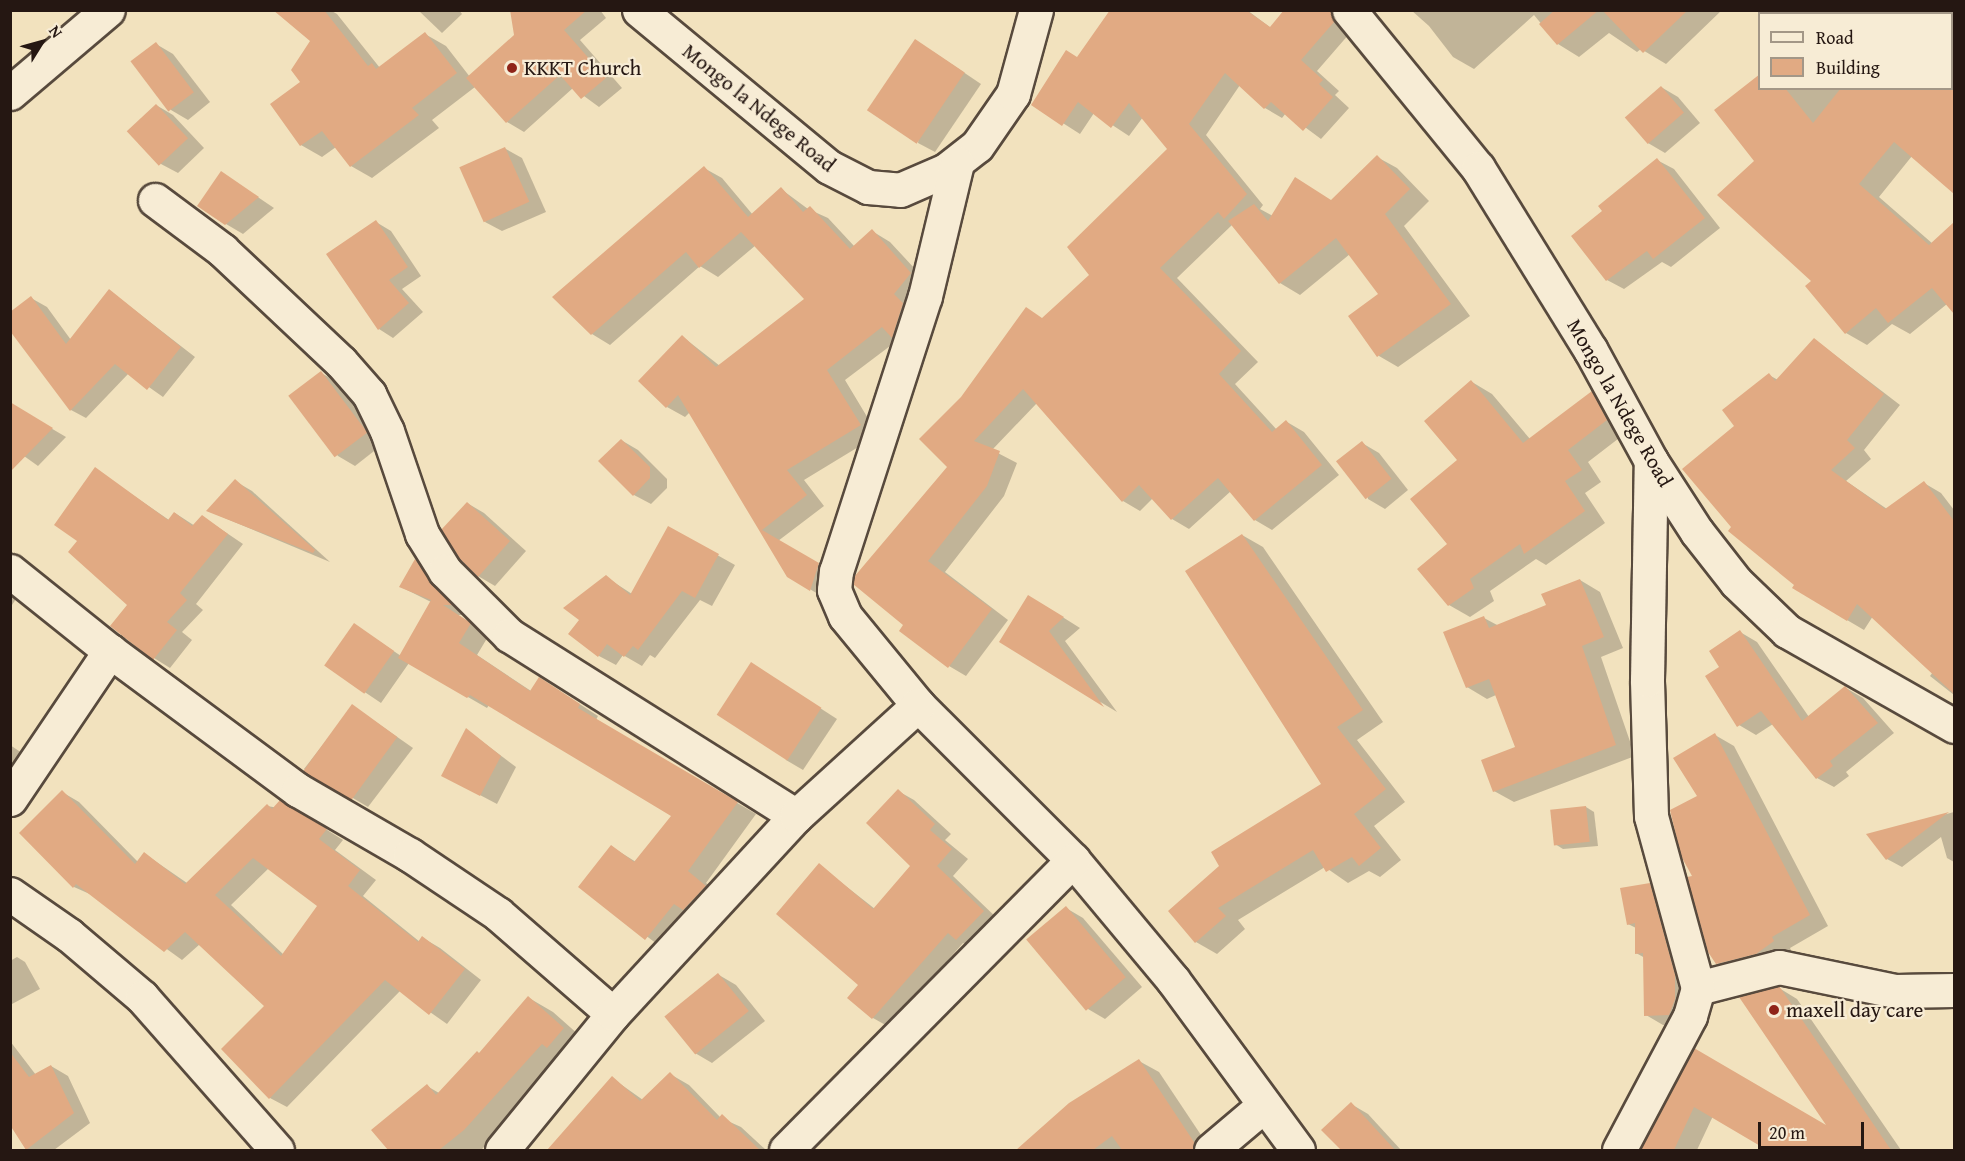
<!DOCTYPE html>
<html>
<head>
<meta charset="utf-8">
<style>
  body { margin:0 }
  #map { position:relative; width:1965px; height:1161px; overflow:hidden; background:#f2e2be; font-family:"Gentium Book Plus",serif }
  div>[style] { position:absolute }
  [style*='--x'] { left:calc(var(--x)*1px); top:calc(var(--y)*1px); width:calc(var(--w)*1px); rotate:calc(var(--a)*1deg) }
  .shadow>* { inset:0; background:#0003 }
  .building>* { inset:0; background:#e1aa83; transform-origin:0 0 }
  .roads { filter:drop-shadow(2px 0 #584a3d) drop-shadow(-2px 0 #584a3d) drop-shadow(0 2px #584a3d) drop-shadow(0 -2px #584a3d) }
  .minor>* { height:33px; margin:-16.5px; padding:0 16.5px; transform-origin:16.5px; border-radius:16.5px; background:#f7ecd5 }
  .dots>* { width:16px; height:16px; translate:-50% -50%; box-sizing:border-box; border:3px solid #f7ecd5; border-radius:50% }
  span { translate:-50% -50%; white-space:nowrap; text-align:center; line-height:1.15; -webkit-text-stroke:4.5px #f7ecd5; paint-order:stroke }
  .poi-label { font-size:21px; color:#251712 }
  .left { translate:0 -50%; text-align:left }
  .street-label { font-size:21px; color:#251712 }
  .frame { position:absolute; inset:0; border:12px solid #251712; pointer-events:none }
  .legend { position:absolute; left:1758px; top:12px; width:195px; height:78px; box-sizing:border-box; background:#f7ecd5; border:2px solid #a39787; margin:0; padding:8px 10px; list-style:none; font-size:18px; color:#251712 }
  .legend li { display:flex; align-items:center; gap:12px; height:30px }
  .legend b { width:30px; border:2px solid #a39787 }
  .north { position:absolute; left:12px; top:12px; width:60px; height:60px; -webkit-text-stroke:4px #f7ecd5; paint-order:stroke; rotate:53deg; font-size:16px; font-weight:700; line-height:24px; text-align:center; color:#251712 }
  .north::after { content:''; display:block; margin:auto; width:21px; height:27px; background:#251712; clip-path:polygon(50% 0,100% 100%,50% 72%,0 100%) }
  .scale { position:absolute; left:1758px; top:1122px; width:106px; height:27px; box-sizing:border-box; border:3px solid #251712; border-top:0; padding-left:8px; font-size:18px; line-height:21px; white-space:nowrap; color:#251712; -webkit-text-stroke:4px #f7ecd5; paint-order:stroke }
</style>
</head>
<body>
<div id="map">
  <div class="shadow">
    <i style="clip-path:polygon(306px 10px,330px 10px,337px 14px,380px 68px,425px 34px,446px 46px,470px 77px,521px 75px,512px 10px,600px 10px,606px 18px,580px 40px,622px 88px,599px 107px,573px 88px,524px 132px,507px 122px,475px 87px,432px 120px,439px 128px,372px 178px,351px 166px,336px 147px,322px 157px,301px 145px,302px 82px,312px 41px)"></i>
    <i style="clip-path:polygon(418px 10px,459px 10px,462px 14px,442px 33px)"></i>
    <i style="clip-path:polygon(1181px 10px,1247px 10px,1271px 28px,1324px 10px,1350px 33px,1317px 71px,1339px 91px,1335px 95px,1349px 108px,1321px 139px,1286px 113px,1282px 118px,1265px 108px,1240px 85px,1206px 135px,1263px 205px,1260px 209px,1273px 216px,1332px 201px,1377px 157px,1397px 168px,1429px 201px,1404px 226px,1470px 316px,1398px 367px,1379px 356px,1380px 294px,1350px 254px,1300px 295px,1280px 283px,1232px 225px,1177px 278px,1258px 362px,1235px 384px,1277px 430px,1287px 422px,1304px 432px,1339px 475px,1272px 530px,1255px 520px,1231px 491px,1189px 529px,1172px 519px,1153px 498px,1140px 511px,1123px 501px,1037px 403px,992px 450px,1017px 463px,1004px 496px,945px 572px,1008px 620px,966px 676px,949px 666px,905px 625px,949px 467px,1043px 319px,1091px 275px,1169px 150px,1143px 117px,1129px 136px,1094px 113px,1080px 134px,1033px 104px,1077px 58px)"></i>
    <i style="clip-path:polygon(1411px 10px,1722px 10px,1666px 64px,1641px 49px,1637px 52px,1609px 33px,1579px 57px,1558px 44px,1534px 15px,1474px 69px,1453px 57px,1429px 26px)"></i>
    <i style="clip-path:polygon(1864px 10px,1954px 10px,1954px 192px,1912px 156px,1879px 197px,1933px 244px,1954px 224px,1954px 308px,1947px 304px,1910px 334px,1892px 324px,1867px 345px,1846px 333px,1813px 281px,1756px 161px,1760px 88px,1952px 88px,1952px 14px,1863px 14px)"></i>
    <i style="clip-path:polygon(156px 44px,173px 54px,210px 102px,188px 120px,171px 110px)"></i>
    <i style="clip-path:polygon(932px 51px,981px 84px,935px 152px,918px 143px)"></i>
    <i style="clip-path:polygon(1661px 87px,1678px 97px,1700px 123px,1665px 153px,1648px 143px)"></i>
    <i style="clip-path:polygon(156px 105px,173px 115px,204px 148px,178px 173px,161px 164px)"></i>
    <i style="clip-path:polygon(504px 148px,522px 158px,546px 212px,502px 231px,485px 222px)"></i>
    <i style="clip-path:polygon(1657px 160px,1674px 169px,1720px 228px,1671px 267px,1662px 262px,1624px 289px,1607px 280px,1605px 212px)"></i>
    <i style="clip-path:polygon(704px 168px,722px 178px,753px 215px,781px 189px,808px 209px,828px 218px,855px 247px,872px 231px,890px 242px,929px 284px,898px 340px,845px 380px,878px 435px,804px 480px,824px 506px,778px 541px,836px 575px,828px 600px,788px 576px,690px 412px,685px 417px,667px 407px,683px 337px,720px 366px,806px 300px,756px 245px,718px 277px,700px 266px,610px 345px,592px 334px,554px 297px)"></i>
    <i style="clip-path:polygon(222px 173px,274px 208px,243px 234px,226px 224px)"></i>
    <i style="clip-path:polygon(376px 222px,391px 231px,421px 276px,402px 289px,423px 312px,393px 338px,379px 329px)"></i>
    <i style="clip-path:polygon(110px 291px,195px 357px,163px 397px,129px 373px,86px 418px,71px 410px,31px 298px,47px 307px,71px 340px)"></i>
    <i style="clip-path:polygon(1814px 339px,1900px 405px,1864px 450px,1871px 459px,1846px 481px,1887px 509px,1924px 483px,1941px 493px,1954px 510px,1954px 695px,1930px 676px,1933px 672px,1873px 616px,1864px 630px,1847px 620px,1796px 585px,1733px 527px,1736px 426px,1769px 375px,1778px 380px)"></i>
    <i style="clip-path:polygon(321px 373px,338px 382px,383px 444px,355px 466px,338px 456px,291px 397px)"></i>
    <i style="clip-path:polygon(1472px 382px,1492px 394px,1530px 439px,1592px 393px,1612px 405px,1627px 432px,1588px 462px,1601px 482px,1585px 493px,1605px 523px,1546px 565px,1536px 559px,1490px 591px,1494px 601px,1470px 617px,1449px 605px,1449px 545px)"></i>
    <i style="clip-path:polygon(10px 404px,66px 437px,38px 466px,17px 451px)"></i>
    <i style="clip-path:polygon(621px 440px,638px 450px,667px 479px,667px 488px,651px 504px,634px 495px)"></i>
    <i style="clip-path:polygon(1362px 443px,1379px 453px,1408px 490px,1385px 509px,1368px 499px)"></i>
    <i style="clip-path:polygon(95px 469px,169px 520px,175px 513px,195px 526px,203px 517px,243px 544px,196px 604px,203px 610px,182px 632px,192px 640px,170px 668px,154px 658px,129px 605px,80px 541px)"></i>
    <i style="clip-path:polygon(235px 481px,252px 491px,330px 562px,208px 511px)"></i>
    <i style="clip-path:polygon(467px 503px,484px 513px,526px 551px,495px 586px,478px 576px)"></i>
    <i style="clip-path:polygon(669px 528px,735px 565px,712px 606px,700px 600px,655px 658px,650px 655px,642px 666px,623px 655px,616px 665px,599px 656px,581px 620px,606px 577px,632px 594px)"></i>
    <i style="clip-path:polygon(1242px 535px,1263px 547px,1383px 722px,1357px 740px,1405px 802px,1374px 826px,1401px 860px,1380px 877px,1369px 871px,1348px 883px,1325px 867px,1238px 920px,1245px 929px,1217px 954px,1196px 942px,1170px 911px,1323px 784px)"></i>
    <i style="clip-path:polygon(416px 561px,434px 572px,469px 615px,458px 615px,489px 635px,477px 655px,531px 691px,558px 690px,598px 716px,596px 720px,756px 814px,706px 883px,724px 897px,665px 950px,580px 886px,612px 847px,636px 862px,674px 816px,489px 705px,487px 708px,409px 663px,381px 703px,326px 666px,355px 625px,401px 656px,431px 602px,401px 587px)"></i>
    <i style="clip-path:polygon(1580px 580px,1600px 592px,1623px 648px,1601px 657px,1635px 756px,1514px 802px,1494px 791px,1516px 748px,1496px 695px,1487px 699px,1467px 687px,1484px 618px,1499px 626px,1548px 606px)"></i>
    <i style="clip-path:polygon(10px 595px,16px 599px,10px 608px)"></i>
    <i style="clip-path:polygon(1045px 606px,1080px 628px,1065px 641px,1117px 712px,1001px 642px)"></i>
    <i style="clip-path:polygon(1740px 632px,1757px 642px,1809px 717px,1846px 688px,1863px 698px,1894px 733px,1846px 772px,1849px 776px,1834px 787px,1817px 778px,1773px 724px,1756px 735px,1739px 725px,1721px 668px)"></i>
    <i style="clip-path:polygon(752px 664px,837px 719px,803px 770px,786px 760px)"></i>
    <i style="clip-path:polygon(353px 706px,413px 748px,368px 807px,304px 769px)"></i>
    <i style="clip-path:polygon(467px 730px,516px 767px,497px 804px,459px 784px)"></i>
    <i style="clip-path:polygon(1715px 735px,1734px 746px,1828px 926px,1790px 948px,1792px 952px,1775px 963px,1736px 974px,1717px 963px,1694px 877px,1699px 796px)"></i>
    <i style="clip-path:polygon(10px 745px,25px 755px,10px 777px)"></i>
    <i style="clip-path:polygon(898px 791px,914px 800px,951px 834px,945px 840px,968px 859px,953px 876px,1000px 921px,973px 949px,963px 943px,889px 1027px,873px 1018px,819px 865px,875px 909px,912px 866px)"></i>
    <i style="clip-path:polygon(evenodd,62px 792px,79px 802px,138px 862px,145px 854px,187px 883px,267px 806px,297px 811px,343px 840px,335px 850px,376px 880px,363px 896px,420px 942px,423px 938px,440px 948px,481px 980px,447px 1024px,400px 991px,287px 1107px,270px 1098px,267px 1006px,200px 944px,182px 960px,92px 895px,74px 887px,62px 792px,269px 868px,319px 905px,284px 955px,231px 905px,269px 868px)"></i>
    <i style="clip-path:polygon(1586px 807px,1594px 812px,1598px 846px,1563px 849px,1555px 844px)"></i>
    <i style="clip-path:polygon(1954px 812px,1954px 862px,1947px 858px,1941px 837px,1902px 867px,1887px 859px,1869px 835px)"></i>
    <i style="clip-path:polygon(1650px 885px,1667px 895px,1692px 986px,1686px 1024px,1663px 1025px,1646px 1015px,1645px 958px,1636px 953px,1636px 928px,1628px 924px)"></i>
    <i style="clip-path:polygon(1066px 908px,1083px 918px,1142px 987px,1105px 1019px,1088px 1009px)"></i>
    <i style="clip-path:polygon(17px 957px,25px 962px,40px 989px,12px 1004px,10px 961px)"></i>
    <i style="clip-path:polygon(719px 975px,736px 985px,765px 1021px,712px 1063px,695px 1053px)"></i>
    <i style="clip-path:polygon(1779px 988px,1797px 999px,1901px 1150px,1781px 1150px,1766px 1111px,1713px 1116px,1697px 1150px,1643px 1150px,1695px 1050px,1830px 1129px)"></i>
    <i style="clip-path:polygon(529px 998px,553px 1012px,588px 1043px,481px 1150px,390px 1150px,373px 1130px,427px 1086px,439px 1093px,480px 1055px)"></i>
    <i style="clip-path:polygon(10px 1041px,36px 1075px,51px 1066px,68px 1076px,90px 1123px,54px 1150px,27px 1149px,10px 1122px)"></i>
    <i style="clip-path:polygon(1139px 1061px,1159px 1072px,1211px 1150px,1018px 1150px,1070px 1104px)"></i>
    <i style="clip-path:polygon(670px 1074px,689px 1085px,721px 1118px,741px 1127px,766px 1150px,549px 1150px,612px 1078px,643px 1100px)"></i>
    <i style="clip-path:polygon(1351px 1104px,1368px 1114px,1401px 1150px,1343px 1150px,1323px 1130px)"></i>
  </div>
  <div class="building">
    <i style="clip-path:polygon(273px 10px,324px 10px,368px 66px,372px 63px,376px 69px,425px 32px,457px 73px,412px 108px,419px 115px,350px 167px,322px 131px,300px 146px,270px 104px,300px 82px,291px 70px,310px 41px)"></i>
    <i style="clip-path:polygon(510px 10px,587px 10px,564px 30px,606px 78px,581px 99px,560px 75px,506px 123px,466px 78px,514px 35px)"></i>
    <i style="clip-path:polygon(1110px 10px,1246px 10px,1270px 27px,1284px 10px,1331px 10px,1334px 22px,1301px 60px,1323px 80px,1319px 84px,1333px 97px,1303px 131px,1271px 102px,1264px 109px,1225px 73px,1189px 124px,1247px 194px,1224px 219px,1218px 212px,1160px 268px,1241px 351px,1219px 374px,1272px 432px,1286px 420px,1322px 465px,1254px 521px,1218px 478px,1171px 520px,1139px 485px,1122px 502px,1023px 389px,974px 441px,1000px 451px,987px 486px,928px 561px,992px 609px,948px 668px,899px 631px,903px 625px,853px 584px,854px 577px,947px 467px,919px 439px,961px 397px,1026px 307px,1042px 318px,1089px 275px,1067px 247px,1167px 149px,1129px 103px,1111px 128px,1078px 102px,1062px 126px,1031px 105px,1066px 50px,1077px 57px)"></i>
    <i style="clip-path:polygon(1555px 10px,1599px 10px,1557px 45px,1539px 24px)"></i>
    <i style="clip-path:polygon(1602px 10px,1688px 10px,1643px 53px)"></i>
    <i style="left:915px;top:39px;width:60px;height:86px;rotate:34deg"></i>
    <i style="left:156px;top:42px;width:63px;height:32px;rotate:53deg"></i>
    <i style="clip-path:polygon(1760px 74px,1760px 88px,1785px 88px,1813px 123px,1841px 88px,1954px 88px,1954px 194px,1894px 142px,1859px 184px,1929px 245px,1954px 222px,1954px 314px,1932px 288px,1888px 323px,1876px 308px,1845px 334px,1805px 286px,1811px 281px,1717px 195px,1754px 161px,1714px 110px)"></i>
    <i style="left:1661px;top:86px;width:35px;height:48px;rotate:49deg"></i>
    <i style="left:156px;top:104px;width:47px;height:40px;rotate:47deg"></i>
    <i style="left:505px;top:147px;width:60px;height:50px;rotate:66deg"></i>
    <i style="clip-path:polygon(1377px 155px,1410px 189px,1385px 214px,1451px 304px,1377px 357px,1348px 316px,1378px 294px,1336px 238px,1279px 284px,1228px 221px,1254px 204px,1268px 221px,1295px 177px,1331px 200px)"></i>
    <i style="clip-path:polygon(1657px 158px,1705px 218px,1653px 259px,1647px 251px,1606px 281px,1571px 236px,1602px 211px,1598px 206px)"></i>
    <i style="clip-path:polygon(704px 166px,748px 217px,781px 187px,803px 212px,810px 206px,850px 249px,872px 229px,911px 273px,894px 294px,903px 303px,892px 338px,882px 327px,827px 370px,861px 425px,787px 470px,807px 495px,762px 530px,819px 563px,810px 591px,787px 577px,678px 395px,666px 408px,638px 381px,682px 335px,716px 367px,804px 299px,741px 232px,699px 268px,686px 252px,591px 335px,552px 297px)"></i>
    <i style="clip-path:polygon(221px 171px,259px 197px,225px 225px,197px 206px)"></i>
    <i style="clip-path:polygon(376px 220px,408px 267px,389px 280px,409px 303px,378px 330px,326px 254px)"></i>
    <i style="clip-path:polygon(109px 289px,181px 347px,147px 390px,115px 364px,70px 411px,10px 331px,10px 312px,31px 296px,66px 344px)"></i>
    <i style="clip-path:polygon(1814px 338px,1884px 394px,1847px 440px,1855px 448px,1831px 470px,1885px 509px,1924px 481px,1954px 521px,1954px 694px,1857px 604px,1847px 621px,1792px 588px,1794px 585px,1728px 531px,1731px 527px,1682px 469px,1734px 426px,1722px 410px,1769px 373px,1775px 381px)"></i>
    <i style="left:321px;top:371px;width:77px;height:41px;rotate:53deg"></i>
    <i style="clip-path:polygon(1471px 380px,1523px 443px,1592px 391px,1607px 420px,1568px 450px,1582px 470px,1565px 481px,1585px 511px,1524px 554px,1520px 544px,1470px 579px,1474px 588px,1448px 606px,1417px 569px,1447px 544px,1410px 499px,1457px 460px,1424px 421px)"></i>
    <i style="clip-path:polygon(10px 402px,53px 428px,10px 472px)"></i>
    <i style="clip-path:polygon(621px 439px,650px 467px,650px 478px,633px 496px,598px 461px)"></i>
    <i style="left:1362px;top:441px;width:48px;height:33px;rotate:52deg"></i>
    <i style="clip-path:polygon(95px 467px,168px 520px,174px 512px,192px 526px,202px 515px,228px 534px,180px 593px,187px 600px,167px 622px,177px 630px,153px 660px,110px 626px,127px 605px,68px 552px,77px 541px,54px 525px)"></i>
    <i style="clip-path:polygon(235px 479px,315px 550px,313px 553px,206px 511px)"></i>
    <i style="clip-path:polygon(467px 502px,510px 541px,478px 577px,460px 559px,441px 530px)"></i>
    <i style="clip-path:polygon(668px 526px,719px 554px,695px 598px,682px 591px,638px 650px,633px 646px,624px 657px,607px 644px,598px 657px,568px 634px,579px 620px,563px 608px,606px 575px,630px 595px)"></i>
    <i style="clip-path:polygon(1242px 534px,1363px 710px,1337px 727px,1386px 789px,1354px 814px,1381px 848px,1359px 866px,1352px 857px,1326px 872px,1313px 850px,1218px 908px,1226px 916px,1195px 943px,1168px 911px,1219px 866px,1211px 852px,1321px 784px,1185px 571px)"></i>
    <i style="clip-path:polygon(415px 559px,432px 584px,452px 605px,443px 605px,471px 623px,459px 643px,530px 691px,539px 677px,580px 704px,578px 708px,738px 802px,688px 871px,706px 886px,683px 910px,674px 904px,645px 940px,578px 887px,611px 845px,634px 862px,671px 816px,470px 695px,467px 698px,398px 658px,431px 600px,399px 587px)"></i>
    <i style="clip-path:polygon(1580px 579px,1604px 637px,1582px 646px,1616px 745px,1493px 792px,1481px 760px,1515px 747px,1489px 679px,1466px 688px,1443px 632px,1484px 616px,1489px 628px,1546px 605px,1541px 594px)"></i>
    <i style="clip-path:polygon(1028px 595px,1064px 617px,1049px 631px,1104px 707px,999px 642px)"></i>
    <i style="left:354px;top:623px;width:49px;height:52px;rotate:35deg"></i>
    <i style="clip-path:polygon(1740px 630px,1802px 721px,1845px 686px,1878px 723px,1830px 761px,1833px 766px,1816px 779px,1761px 711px,1737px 727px,1705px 676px,1719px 667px,1709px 651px)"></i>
    <i style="left:751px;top:662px;width:84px;height:63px;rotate:33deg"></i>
    <i style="left:352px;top:704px;width:56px;height:83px;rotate:36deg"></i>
    <i style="clip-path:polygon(466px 728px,501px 756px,480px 796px,441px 776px)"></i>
    <i style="clip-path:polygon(1715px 733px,1810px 915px,1772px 937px,1774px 941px,1756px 954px,1716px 964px,1708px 952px,1687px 877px,1692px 876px,1681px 856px,1670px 810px,1697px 796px,1673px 758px)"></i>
    <i style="clip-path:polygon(898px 789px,935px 824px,930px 830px,952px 849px,937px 866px,984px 911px,956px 940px,948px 933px,872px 1019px,847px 998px,858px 985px,776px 914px,819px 863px,873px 909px,910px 866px,866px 823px)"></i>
    <i style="clip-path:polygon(evenodd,62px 790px,135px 864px,144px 852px,185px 884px,267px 804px,272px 809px,280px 800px,327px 829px,319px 839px,360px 870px,348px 886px,418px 942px,422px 936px,465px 969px,429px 1015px,385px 980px,269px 1099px,221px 1049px,264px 1006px,185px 932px,164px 952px,76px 884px,73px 888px,19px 833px,62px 790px,253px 858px,317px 906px,281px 956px,215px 895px,253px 858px)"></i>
    <i style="left:1586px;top:806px;width:36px;height:36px;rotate:84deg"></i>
    <i style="clip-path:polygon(1949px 812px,1886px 860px,1866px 834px)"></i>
    <i style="clip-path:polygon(1650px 883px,1675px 975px,1675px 999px,1669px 1015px,1644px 1016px,1643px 953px,1635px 954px,1635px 923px,1627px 925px,1620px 888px)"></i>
    <i style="left:1066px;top:906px;width:93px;height:52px;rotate:50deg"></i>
    <i style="left:718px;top:973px;width:49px;height:69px;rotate:51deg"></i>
    <i style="clip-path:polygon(1779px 986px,1891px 1150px,1767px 1150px,1694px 1107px,1674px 1150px,1640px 1150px,1694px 1048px,1826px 1125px,1739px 997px)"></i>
    <i style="clip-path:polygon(528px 996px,564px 1028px,547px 1048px,542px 1044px,464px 1130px,439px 1150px,388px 1150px,371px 1130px,427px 1084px,436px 1095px,477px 1051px,479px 1053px)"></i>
    <i style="clip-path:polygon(10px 1052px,29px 1077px,51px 1065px,74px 1113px,26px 1150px,10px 1125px)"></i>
    <i style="clip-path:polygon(1139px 1059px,1194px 1142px,1193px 1150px,1122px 1150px,1112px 1136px,1093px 1150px,1016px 1150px,1069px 1103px)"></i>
    <i style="clip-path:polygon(670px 1072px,717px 1120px,722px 1114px,760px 1150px,547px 1150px,612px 1076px,640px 1101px)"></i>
    <i style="clip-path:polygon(1351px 1102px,1395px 1150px,1341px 1150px,1321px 1130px)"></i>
  </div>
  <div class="roads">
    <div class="minor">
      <i style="--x:639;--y:10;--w:246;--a:39.6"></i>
      <i style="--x:829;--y:167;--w:44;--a:27.1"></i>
      <i style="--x:868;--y:187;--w:32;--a:5"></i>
      <i style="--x:900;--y:190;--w:50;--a:-23.5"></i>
      <i style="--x:946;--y:170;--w:39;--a:-38"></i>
      <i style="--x:977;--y:146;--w:63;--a:-55.3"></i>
      <i style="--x:1013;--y:94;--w:87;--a:-74.7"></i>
      <i style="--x:1349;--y:10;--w:204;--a:50.8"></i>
      <i style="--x:1478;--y:168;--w:213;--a:58.3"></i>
      <i style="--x:1590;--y:349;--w:128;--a:61.4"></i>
      <i style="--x:1651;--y:461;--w:85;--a:57.1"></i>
      <i style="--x:1697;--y:532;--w:63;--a:52"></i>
      <i style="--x:1736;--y:582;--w:71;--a:43.9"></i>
      <i style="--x:1787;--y:631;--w:192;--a:29.6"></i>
      <i style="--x:10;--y:93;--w:128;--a:-40.3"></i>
      <i style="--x:957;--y:163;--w:137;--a:103.5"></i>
      <i style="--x:925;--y:296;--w:289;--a:107.9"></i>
      <i style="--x:836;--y:571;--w:19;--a:96"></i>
      <i style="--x:834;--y:590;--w:28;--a:67"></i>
      <i style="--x:845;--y:616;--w:115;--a:50.6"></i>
      <i style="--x:918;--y:705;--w:219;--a:45"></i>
      <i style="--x:1073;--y:860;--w:156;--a:50.2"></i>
      <i style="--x:1173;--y:980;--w:211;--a:53.7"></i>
      <i style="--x:155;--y:200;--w:84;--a:36.7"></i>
      <i style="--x:222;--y:250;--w:163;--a:43.3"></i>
      <i style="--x:341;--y:362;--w:43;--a:48.8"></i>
      <i style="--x:369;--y:394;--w:41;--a:64.1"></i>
      <i style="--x:387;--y:431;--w:109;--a:71.2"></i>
      <i style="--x:422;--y:534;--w:44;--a:58.1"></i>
      <i style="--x:445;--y:571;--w:91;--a:45"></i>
      <i style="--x:509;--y:635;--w:339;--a:32.2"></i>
      <i style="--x:10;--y:571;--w:128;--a:38.7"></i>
      <i style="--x:110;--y:651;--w:234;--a:36.5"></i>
      <i style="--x:298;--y:790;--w:129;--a:30.1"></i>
      <i style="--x:410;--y:855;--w:106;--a:33.8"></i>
      <i style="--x:498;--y:914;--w:152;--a:41"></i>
      <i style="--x:10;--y:799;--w:179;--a:-56"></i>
      <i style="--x:10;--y:894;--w:72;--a:34.8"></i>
      <i style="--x:69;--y:935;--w:96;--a:40.3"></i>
      <i style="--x:142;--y:997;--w:204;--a:48.6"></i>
      <i style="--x:1698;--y:988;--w:84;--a:-14.5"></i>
      <i style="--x:1779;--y:967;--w:118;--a:11.7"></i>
      <i style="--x:1895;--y:991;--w:59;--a:-1"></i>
      <i style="--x:502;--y:1150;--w:176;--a:-50.8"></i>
      <i style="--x:613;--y:1014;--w:270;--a:-47.3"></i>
      <i style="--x:796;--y:816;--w:165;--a:-42.3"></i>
      <i style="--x:786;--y:1150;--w:408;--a:-45.3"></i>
      <i style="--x:1211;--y:1150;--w:68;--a:-40.2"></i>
      <i style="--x:1619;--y:1150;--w:152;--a:-62.1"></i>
      <i style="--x:1690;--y:1016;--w:29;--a:-74"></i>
      <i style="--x:1698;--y:988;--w:178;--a:-105.3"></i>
      <i style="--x:1651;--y:816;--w:136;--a:-91.7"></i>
      <i style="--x:1647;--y:680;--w:219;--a:-89"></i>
    </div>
  </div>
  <div class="dots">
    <i style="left:512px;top:68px;background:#8f2418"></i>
    <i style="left:1774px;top:1010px;background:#8f2418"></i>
  </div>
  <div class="poi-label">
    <span class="left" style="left:524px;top:68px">KKKT Church</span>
    <span class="left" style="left:1786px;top:1010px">maxell day care</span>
  </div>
  <div class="street-label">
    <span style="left:759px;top:108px;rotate:39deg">Mongo la Ndege Road</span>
    <span style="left:1620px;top:403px;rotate:60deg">Mongo la Ndege Road</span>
  </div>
  <div class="frame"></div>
  <ul class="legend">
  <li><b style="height:8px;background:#f7ecd5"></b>Road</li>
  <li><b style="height:16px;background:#e1aa83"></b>Building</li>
  </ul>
  <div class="north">N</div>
  <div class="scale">20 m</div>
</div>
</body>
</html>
